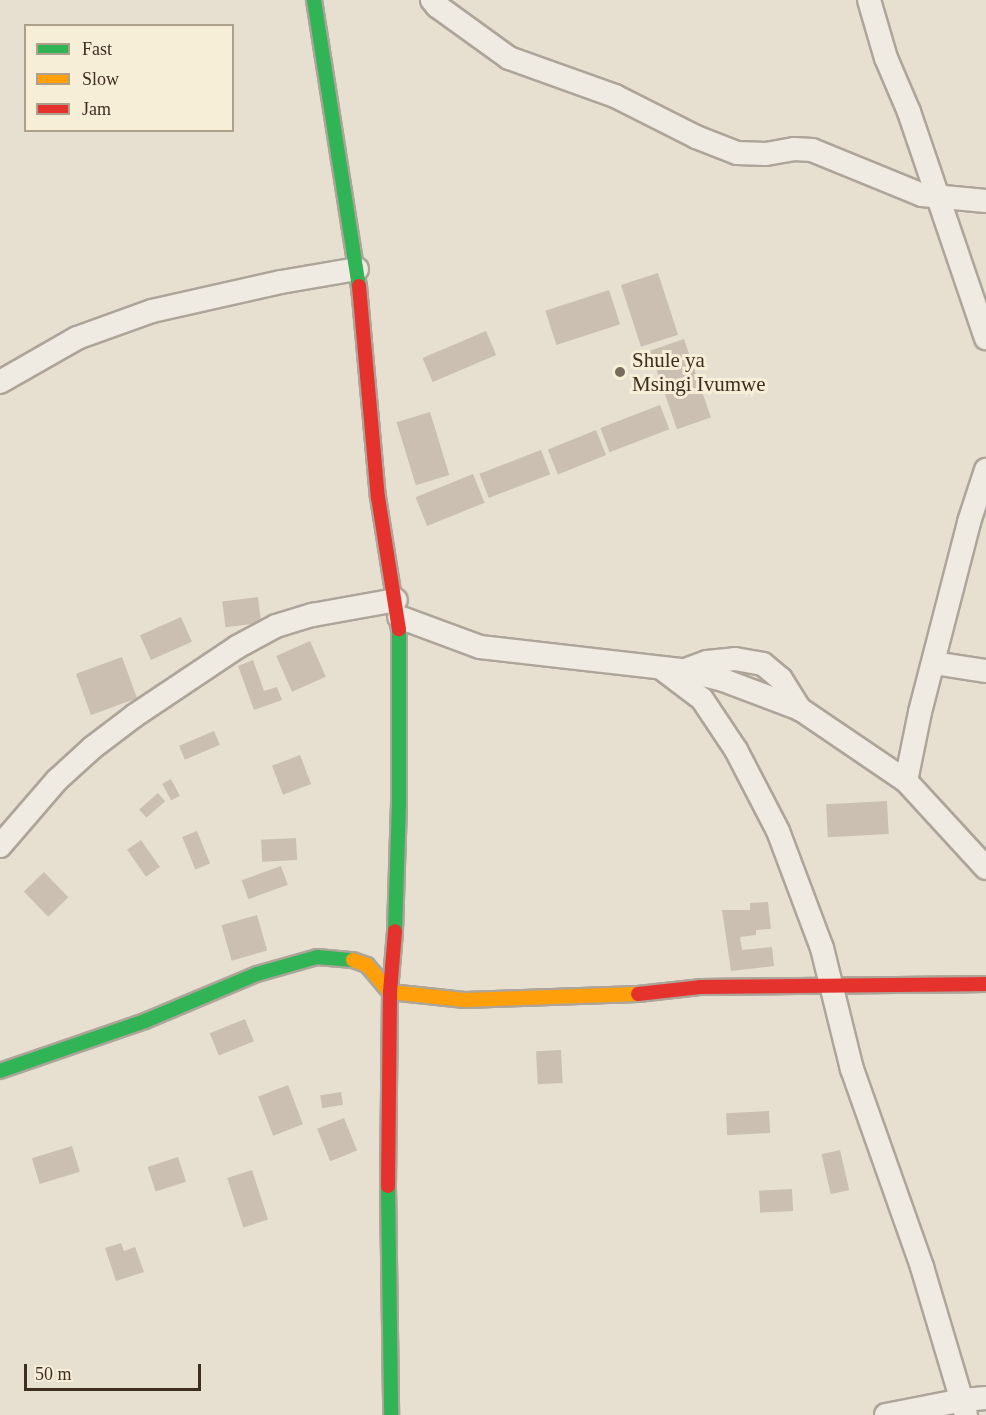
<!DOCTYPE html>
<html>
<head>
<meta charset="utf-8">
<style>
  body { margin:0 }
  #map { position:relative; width:986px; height:1415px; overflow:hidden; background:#e7e0d1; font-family:"Times New Roman",serif }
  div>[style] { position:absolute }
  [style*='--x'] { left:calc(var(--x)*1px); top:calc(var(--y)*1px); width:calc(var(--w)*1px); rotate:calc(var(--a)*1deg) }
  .building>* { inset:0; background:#cbbfb2; transform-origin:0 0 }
  .roads { filter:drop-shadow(2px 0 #ada599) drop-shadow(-2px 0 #ada599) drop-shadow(0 2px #ada599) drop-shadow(0 -2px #ada599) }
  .street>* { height:22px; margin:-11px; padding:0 11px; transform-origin:11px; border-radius:11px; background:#efebe3 }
  .fast>* { height:14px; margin:-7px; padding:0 7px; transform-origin:7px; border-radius:7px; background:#30b455 }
  .slow>* { height:14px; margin:-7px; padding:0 7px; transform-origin:7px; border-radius:7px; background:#ff9f0a }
  .jam>* { height:14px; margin:-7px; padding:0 7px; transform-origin:7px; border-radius:7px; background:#e5322d }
  .dots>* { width:16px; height:16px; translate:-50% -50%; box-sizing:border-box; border:3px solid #f7eed8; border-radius:50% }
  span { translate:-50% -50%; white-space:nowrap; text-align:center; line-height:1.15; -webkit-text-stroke:6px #f7eed8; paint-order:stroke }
  .poi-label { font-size:21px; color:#3d2e20 }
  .left { translate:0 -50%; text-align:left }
  .legend { position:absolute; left:24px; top:24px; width:210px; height:108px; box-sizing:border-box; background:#f7eed8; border:2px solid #ada18e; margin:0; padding:8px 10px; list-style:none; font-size:18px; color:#3d2e20 }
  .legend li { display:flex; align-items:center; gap:12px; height:30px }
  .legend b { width:30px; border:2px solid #ada18e }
  .scale { position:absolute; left:24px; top:1364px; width:177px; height:27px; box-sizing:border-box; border:3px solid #3d2e20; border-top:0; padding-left:8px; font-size:18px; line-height:21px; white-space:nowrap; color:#3d2e20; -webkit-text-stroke:4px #f7eed8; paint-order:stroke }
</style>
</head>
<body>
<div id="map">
  <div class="building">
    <i style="left:658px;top:273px;width:65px;height:39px;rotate:72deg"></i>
    <i style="left:609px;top:290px;width:36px;height:67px;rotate:72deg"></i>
    <i style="left:486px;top:331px;width:26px;height:69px;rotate:67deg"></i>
    <i style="left:684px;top:339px;width:83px;height:36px;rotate:71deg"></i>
    <i style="left:660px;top:405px;width:26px;height:64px;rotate:69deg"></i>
    <i style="left:430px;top:412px;width:66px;height:35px;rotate:73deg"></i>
    <i style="left:596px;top:430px;width:27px;height:52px;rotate:68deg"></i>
    <i style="left:541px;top:450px;width:26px;height:66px;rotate:69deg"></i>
    <i style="left:473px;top:474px;width:31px;height:62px;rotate:68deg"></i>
    <i style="left:258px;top:597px;width:26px;height:36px;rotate:83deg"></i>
    <i style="left:181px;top:617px;width:27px;height:45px;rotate:66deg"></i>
    <i style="left:310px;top:641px;width:39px;height:37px;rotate:66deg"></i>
    <i style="left:122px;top:657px;width:44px;height:49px;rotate:70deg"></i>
    <i style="clip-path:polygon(253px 660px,264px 691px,277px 687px,282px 700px,254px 710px,238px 666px)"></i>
    <i style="left:214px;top:731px;width:15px;height:38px;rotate:67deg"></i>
    <i style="left:300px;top:755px;width:31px;height:30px;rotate:69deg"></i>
    <i style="left:171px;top:779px;width:19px;height:10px;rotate:62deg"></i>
    <i style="left:158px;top:793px;width:11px;height:25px;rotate:49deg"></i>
    <i style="left:887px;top:801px;width:33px;height:61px;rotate:87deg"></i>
    <i style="left:197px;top:831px;width:35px;height:16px;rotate:68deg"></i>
    <i style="left:296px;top:838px;width:22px;height:35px;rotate:87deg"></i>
    <i style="left:141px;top:840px;width:33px;height:17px;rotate:55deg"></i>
    <i style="left:281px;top:866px;width:20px;height:42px;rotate:70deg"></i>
    <i style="left:44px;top:872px;width:35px;height:28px;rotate:46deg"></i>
    <i style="clip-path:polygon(768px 902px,771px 929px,756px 930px,756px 935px,740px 937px,742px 950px,772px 947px,774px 966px,731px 971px,722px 910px,750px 910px,750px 903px)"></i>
    <i style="left:257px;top:915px;width:37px;height:37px;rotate:74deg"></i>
    <i style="left:245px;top:1019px;width:24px;height:38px;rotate:68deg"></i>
    <i style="left:561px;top:1050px;width:33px;height:25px;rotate:87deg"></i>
    <i style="left:288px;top:1085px;width:42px;height:32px;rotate:69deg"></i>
    <i style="left:341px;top:1092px;width:13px;height:21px;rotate:81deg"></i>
    <i style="left:769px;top:1111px;width:22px;height:43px;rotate:87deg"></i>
    <i style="left:344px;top:1118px;width:35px;height:29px;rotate:68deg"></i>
    <i style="left:72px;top:1146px;width:27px;height:42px;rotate:73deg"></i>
    <i style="left:840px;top:1150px;width:41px;height:19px;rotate:77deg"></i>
    <i style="left:178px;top:1157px;width:26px;height:32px;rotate:72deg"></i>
    <i style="left:252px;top:1170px;width:52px;height:26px;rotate:72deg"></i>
    <i style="left:792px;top:1189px;width:22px;height:33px;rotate:87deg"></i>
    <i style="clip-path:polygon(121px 1243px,124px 1251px,135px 1247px,144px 1272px,116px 1281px,105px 1248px)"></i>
  </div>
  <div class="roads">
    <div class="street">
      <i style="--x:432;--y:0;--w:8;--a:50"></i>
      <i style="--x:437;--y:6;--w:89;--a:35.8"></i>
      <i style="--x:509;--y:58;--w:113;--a:19.7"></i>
      <i style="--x:615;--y:96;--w:91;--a:26.8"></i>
      <i style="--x:696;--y:137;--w:44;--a:21.3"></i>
      <i style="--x:737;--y:153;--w:29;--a:2"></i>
      <i style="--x:766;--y:154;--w:28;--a:-10"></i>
      <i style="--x:794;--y:149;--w:18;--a:3"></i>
      <i style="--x:812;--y:150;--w:119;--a:22.2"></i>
      <i style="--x:922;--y:195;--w:64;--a:5.4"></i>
      <i style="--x:869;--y:0;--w:60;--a:73.7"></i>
      <i style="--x:886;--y:58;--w:59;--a:66.9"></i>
      <i style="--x:909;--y:112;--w:239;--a:71.2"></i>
      <i style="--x:0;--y:382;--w:89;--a:-29.7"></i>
      <i style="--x:77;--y:338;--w:80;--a:-19.8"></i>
      <i style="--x:152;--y:311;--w:132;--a:-12.7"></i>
      <i style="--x:281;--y:282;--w:77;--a:-9.7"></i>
      <i style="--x:399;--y:617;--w:86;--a:20.3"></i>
      <i style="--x:480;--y:647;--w:204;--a:6.5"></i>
      <i style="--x:683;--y:670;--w:41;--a:14"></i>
      <i style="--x:723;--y:680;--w:82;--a:20.6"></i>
      <i style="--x:800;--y:709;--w:128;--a:34.2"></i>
      <i style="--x:906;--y:781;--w:118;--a:47.4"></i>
      <i style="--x:934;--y:663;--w:53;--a:8.7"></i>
      <i style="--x:661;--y:668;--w:51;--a:37.1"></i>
      <i style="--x:702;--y:699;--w:61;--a:56.3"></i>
      <i style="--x:736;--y:750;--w:91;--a:62.6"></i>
      <i style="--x:778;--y:831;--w:125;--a:69.4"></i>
      <i style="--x:822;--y:948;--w:125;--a:76.1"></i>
      <i style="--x:852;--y:1069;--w:210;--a:70.5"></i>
      <i style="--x:922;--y:1267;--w:154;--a:73.4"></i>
      <i style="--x:685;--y:670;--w:23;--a:-20"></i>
      <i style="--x:707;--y:662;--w:28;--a:-6"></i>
      <i style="--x:735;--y:659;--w:28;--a:10"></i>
      <i style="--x:763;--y:664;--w:23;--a:40"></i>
      <i style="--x:781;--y:679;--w:36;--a:58"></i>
      <i style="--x:906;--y:781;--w:70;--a:-78.5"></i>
      <i style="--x:920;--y:712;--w:196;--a:-75.5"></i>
      <i style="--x:969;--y:522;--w:55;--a:-71.9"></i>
      <i style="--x:0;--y:846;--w:87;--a:-49.2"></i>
      <i style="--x:57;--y:780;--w:47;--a:-42.4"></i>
      <i style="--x:92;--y:748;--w:53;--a:-37.3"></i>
      <i style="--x:134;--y:716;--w:124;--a:-33.8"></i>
      <i style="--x:237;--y:647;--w:44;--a:-28.3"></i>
      <i style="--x:276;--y:626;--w:39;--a:-17"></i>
      <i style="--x:313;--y:615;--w:84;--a:-10.2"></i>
      <i style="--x:886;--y:1415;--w:78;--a:-11"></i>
      <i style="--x:963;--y:1400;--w:23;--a:-5"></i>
    </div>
    <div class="fast">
      <i style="--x:314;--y:0;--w:290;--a:81.1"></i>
      <i style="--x:395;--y:931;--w:128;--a:-88.2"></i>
      <i style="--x:399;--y:803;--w:174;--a:-90"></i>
      <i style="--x:0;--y:1071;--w:153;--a:-19"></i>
      <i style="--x:145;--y:1021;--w:121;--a:-22.8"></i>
      <i style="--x:257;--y:974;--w:62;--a:-15.8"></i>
      <i style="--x:317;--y:957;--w:36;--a:5"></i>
      <i style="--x:388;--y:1186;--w:229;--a:89.2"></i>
    </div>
    <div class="slow">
      <i style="--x:353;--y:960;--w:15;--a:20"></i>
      <i style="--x:367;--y:965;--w:35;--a:50"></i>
      <i style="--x:390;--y:992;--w:75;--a:6.1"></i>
      <i style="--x:465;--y:1000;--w:173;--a:-2"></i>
    </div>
    <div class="jam">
      <i style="--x:359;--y:286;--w:212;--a:84.9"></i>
      <i style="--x:378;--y:497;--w:134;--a:81"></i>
      <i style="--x:638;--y:994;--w:62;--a:-6.4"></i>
      <i style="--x:700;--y:987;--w:286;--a:-0.6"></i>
      <i style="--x:388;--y:1186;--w:194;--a:-89.4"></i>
      <i style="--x:390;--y:992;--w:61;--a:-85.3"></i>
    </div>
  </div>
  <div class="dots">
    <i style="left:620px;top:372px;background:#786c5e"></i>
  </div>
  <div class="poi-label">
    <span class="left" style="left:632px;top:372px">Shule ya<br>Msingi Ivumwe</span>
  </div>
  <ul class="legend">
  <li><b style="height:8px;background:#30b455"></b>Fast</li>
  <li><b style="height:8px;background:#ff9f0a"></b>Slow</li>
  <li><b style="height:8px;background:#e5322d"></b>Jam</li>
  </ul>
  <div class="scale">50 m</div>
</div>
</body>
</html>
